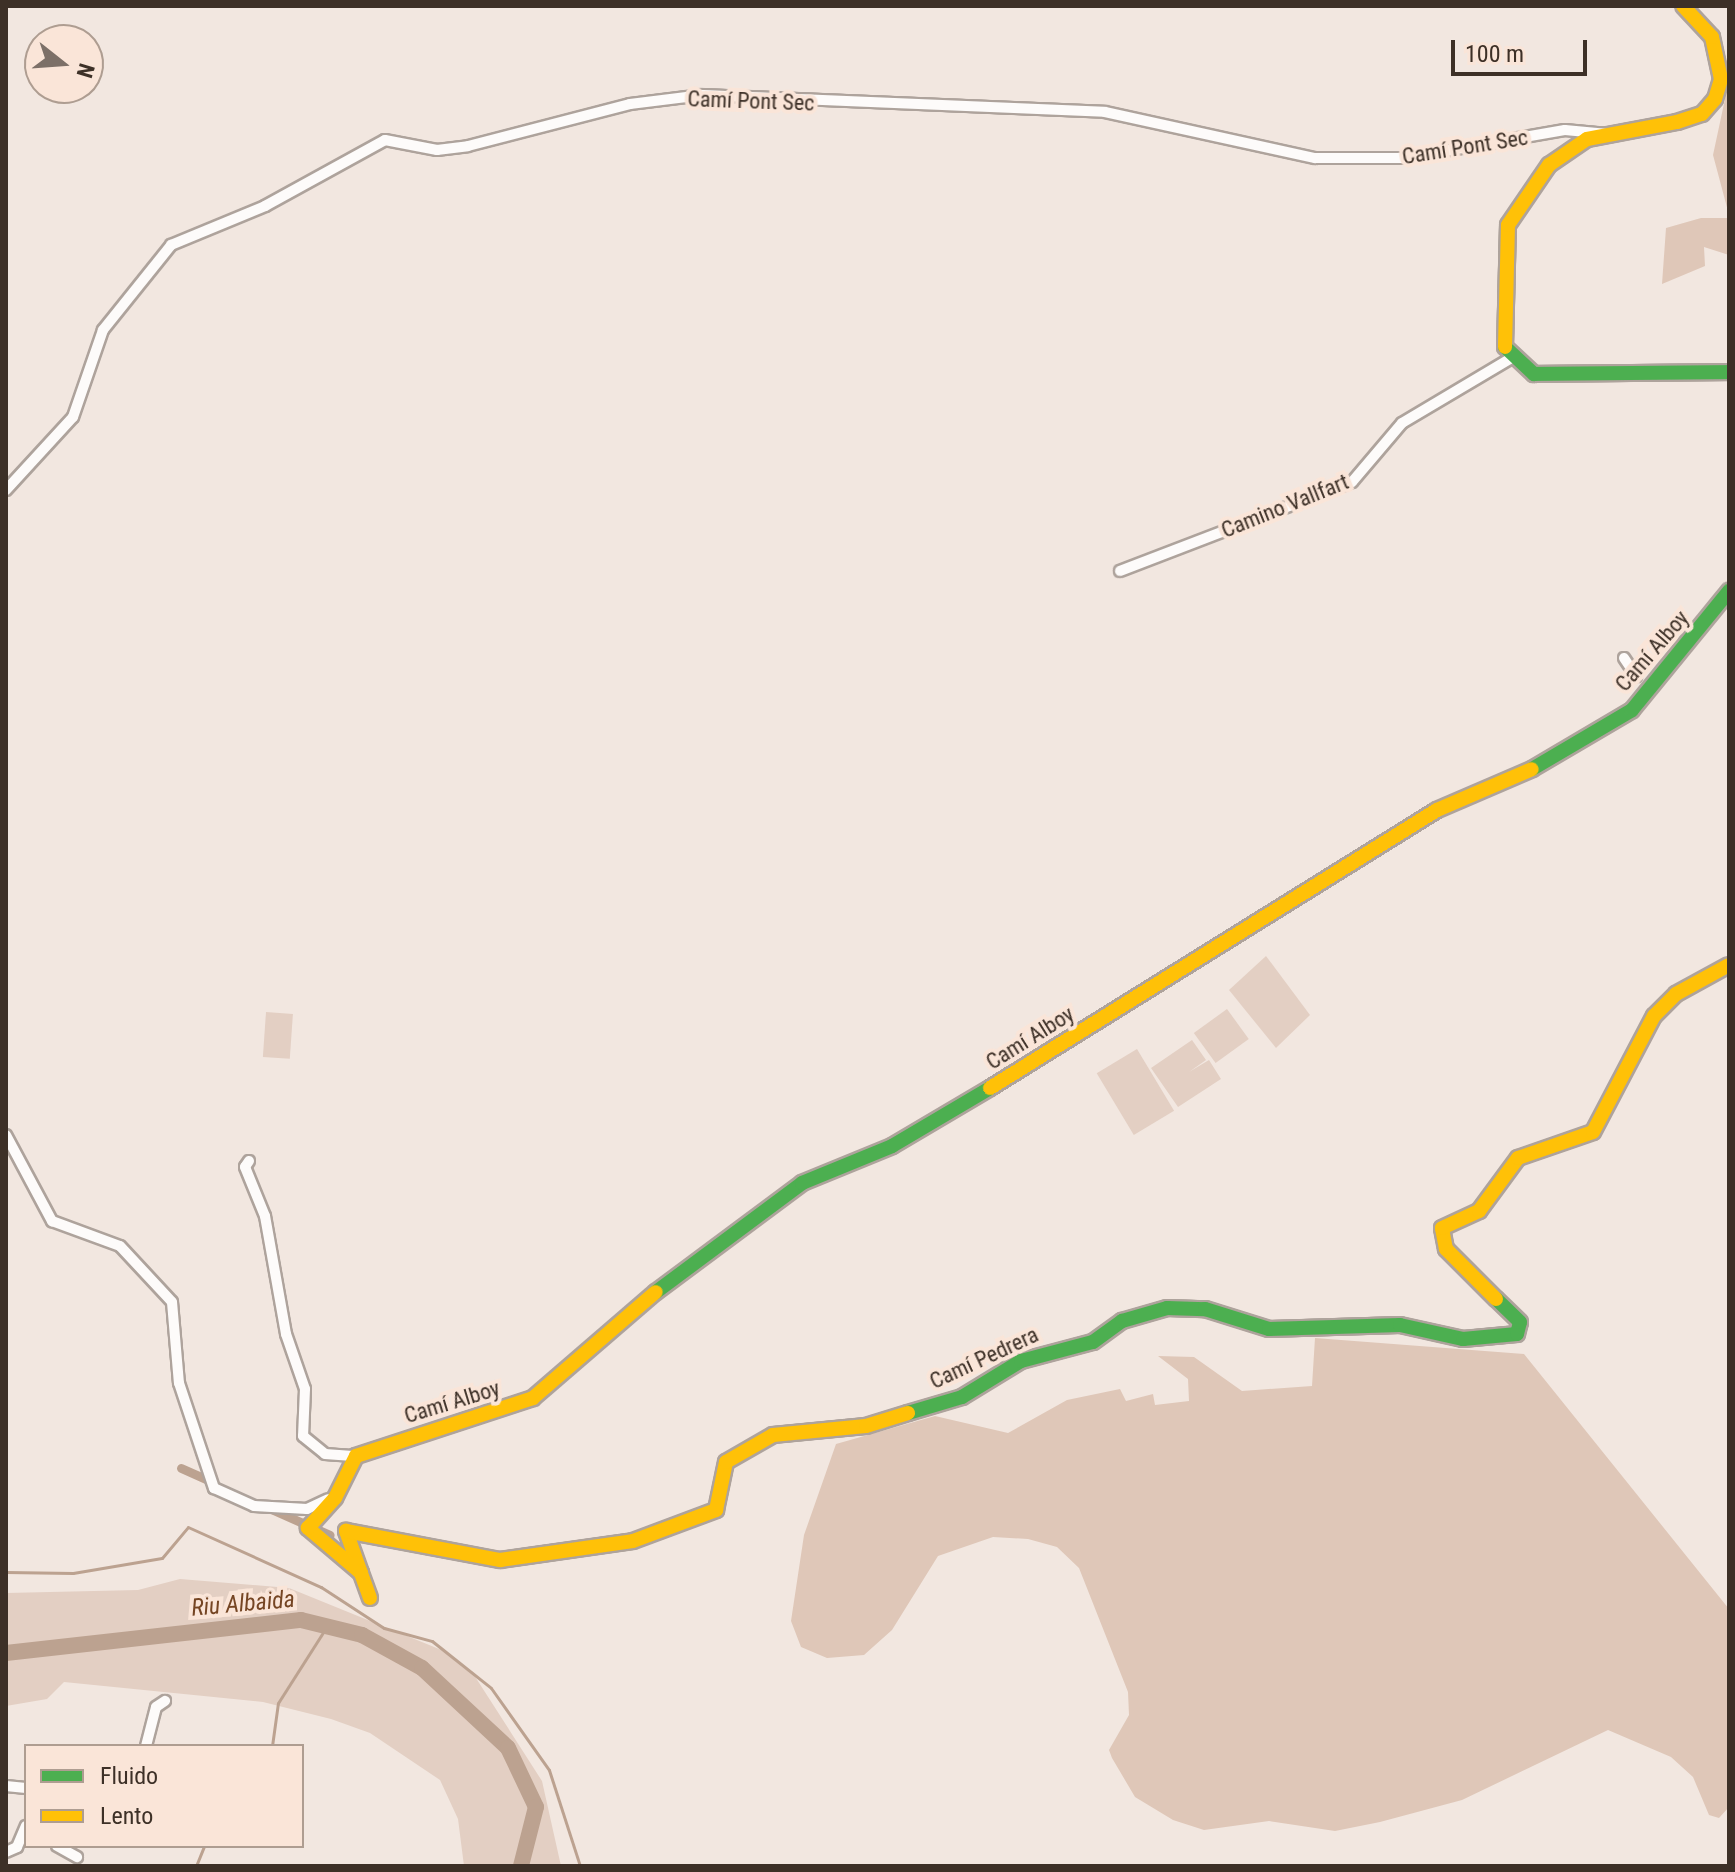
<!DOCTYPE html>
<html>
<head>
<meta charset="utf-8">
<style>
  body { margin:0 }
  #map { position:relative; width:1735px; height:1872px; overflow:hidden; background:#f2e7e0; font-family:"Roboto Condensed",sans-serif }
  div>[style] { position:absolute }
  [style*='--x'] { left:calc(var(--x)*1px); top:calc(var(--y)*1px); width:calc(var(--w)*1px); rotate:calc(var(--a)*1deg) }
  .green>* { inset:0; background:#e3cfc3; transform-origin:0 0 }
  .forest>* { inset:0; background:#dfc7b8 }
  .stream>* { height:3px; margin:-1.5px; padding:0 1.5px; transform-origin:1.5px; border-radius:1.5px; background:#bca290 }
  .canal>* { height:9px; margin:-4.5px; padding:0 4.5px; transform-origin:4.5px; border-radius:4.5px; background:#bca290 }
  .river>* { height:16px; margin:-8px; padding:0 8px; transform-origin:8px; border-radius:8px; background:#bca290 }
  .roads { filter:drop-shadow(2px 0 #aea39c) drop-shadow(-2px 0 #aea39c) drop-shadow(0 2px #aea39c) drop-shadow(0 -2px #aea39c) }
  .street>* { height:10px; margin:-5px; padding:0 5px; transform-origin:5px; border-radius:5px; background:#fdfbfa }
  .fast>* { height:14px; margin:-7px; padding:0 7px; transform-origin:7px; border-radius:7px; background:#4caf50 }
  .slow>* { height:14px; margin:-7px; padding:0 7px; transform-origin:7px; border-radius:7px; background:#ffc107 }
  span { translate:-50% -50%; white-space:nowrap; text-align:center; line-height:1.15; -webkit-text-stroke:8px #fae5d8; paint-order:stroke }
  .street-label { font-size:22px; color:#3d3027 }
  .water-label { font-size:24px; color:#754523; font-style:italic }
  .frame { position:absolute; inset:0; border:8px solid #3d3027; pointer-events:none }
  .legend { position:absolute; left:24px; top:1744px; width:280px; height:104px; box-sizing:border-box; background:#fae5d8; border:2px solid #ae9d91; margin:0; padding:10px 14px; list-style:none; font-size:24px; color:#3d3027 }
  .legend li { display:flex; align-items:center; gap:16px; height:40px }
  .legend b { width:40px; border:2px solid #ae9d91 }
  .north { position:absolute; left:24px; top:24px; width:80px; height:80px; box-sizing:border-box; background:#fae5d8; border:2px solid #ae9d91; border-radius:50%; rotate:107deg; font-size:22px; font-weight:700; line-height:32px; text-align:center; color:#3d3027 }
  .north::after { content:''; display:block; margin:auto; width:28px; height:36px; background:#7c7068; clip-path:polygon(50% 0,100% 100%,50% 72%,0 100%) }
  .scale { position:absolute; left:1451px; top:40px; width:136px; height:36px; box-sizing:border-box; border:4px solid #3d3027; border-top:0; padding-left:10px; font-size:24px; line-height:28px; white-space:nowrap; color:#3d3027; -webkit-text-stroke:6px #fae5d8; paint-order:stroke }
</style>
</head>
<body>
<div id="map">
  <div class="green">
    <i style="clip-path:polygon(1266px 956px,1310px 1015px,1276px 1048px,1229px 990px)"></i>
    <i style="left:1227px;top:1009px;width:37px;height:41px;rotate:54deg"></i>
    <i style="left:266px;top:1012px;width:27px;height:45px;rotate:4deg"></i>
    <i style="clip-path:polygon(1192px 1040px,1206px 1060px,1189px 1072px,1209px 1060px,1221px 1079px,1178px 1107px,1151px 1068px)"></i>
    <i style="left:1137px;top:1049px;width:72px;height:47px;rotate:59deg"></i>
    <i style="clip-path:polygon(180px 1579px,289px 1588px,444px 1651px,474px 1675px,542px 1781px,561px 1866px,464px 1866px,458px 1819px,440px 1780px,370px 1733px,331px 1719px,263px 1702px,64px 1682px,47px 1699px,6px 1706px,6px 1593px,138px 1590px)"></i>
  </div>
  <div class="forest">
    <i style="clip-path:polygon(1729px 15px,1729px 215px,1713px 155px,1725px 99px)"></i>
    <i style="clip-path:polygon(1701px 218px,1729px 218px,1729px 255px,1704px 247px,1705px 266px,1662px 284px,1666px 228px)"></i>
    <i style="clip-path:polygon(1315px 1338px,1524px 1354px,1729px 1609px,1729px 1807px,1719px 1818px,1709px 1815px,1693px 1777px,1671px 1757px,1608px 1730px,1462px 1800px,1380px 1822px,1335px 1831px,1269px 1821px,1204px 1830px,1173px 1820px,1135px 1797px,1112px 1758px,1109px 1750px,1129px 1715px,1128px 1692px,1079px 1568px,1057px 1547px,1028px 1539px,993px 1537px,938px 1556px,892px 1630px,864px 1655px,827px 1658px,801px 1647px,791px 1621px,804px 1535px,836px 1444px,935px 1416px,1008px 1433px,1067px 1400px,1120px 1389px,1126px 1401px,1153px 1394px,1155px 1405px,1189px 1401px,1188px 1379px,1158px 1356px,1194px 1357px,1242px 1391px,1312px 1386px)"></i>
  </div>
  <div class="stream">
    <i style="--x:6;--y:1572;--w:67;--a:0.9"></i>
    <i style="--x:73;--y:1573;--w:90;--a:-9.6"></i>
    <i style="--x:162;--y:1558;--w:40;--a:-50"></i>
    <i style="--x:188;--y:1527;--w:146;--a:24.3"></i>
    <i style="--x:321;--y:1587;--w:75;--a:33.1"></i>
    <i style="--x:384;--y:1628;--w:50;--a:15.2"></i>
    <i style="--x:432;--y:1641;--w:75;--a:38.5"></i>
    <i style="--x:491;--y:1688;--w:100;--a:54.7"></i>
    <i style="--x:549;--y:1770;--w:101;--a:72.1"></i>
    <i style="--x:272;--y:1746;--w:43;--a:-82.1"></i>
    <i style="--x:278;--y:1703;--w:91;--a:-57.5"></i>
    <i style="--x:196;--y:1866;--w:22;--a:-68"></i>
  </div>
  <div class="canal">
    <i style="--x:181;--y:1468;--w:36;--a:24"></i>
    <i style="--x:271;--y:1509;--w:64;--a:23.8"></i>
  </div>
  <div class="river">
    <i style="--x:6;--y:1653;--w:297;--a:-6.4"></i>
    <i style="--x:301;--y:1620;--w:63;--a:13.8"></i>
    <i style="--x:362;--y:1635;--w:68;--a:28.8"></i>
    <i style="--x:422;--y:1668;--w:117;--a:42.9"></i>
    <i style="--x:508;--y:1748;--w:65;--a:64.6"></i>
    <i style="--x:536;--y:1807;--w:61;--a:104.3"></i>
  </div>
  <div class="roads">
    <div class="street">
      <i style="--x:6;--y:490;--w:99;--a:-47.5"></i>
      <i style="--x:73;--y:417;--w:92;--a:-71"></i>
      <i style="--x:103;--y:330;--w:109;--a:-51.3"></i>
      <i style="--x:171;--y:245;--w:102;--a:-22.5"></i>
      <i style="--x:265;--y:206;--w:137;--a:-28.8"></i>
      <i style="--x:385;--y:140;--w:53;--a:10.9"></i>
      <i style="--x:437;--y:150;--w:31;--a:-7"></i>
      <i style="--x:468;--y:146;--w:167;--a:-14.5"></i>
      <i style="--x:630;--y:104;--w:73;--a:-7.1"></i>
      <i style="--x:702;--y:95;--w:403;--a:2.4"></i>
      <i style="--x:1105;--y:112;--w:215;--a:12.4"></i>
      <i style="--x:1315;--y:158;--w:89;--a:0"></i>
      <i style="--x:1404;--y:158;--w:163;--a:-9.9"></i>
      <i style="--x:1565;--y:130;--w:43;--a:5.3"></i>
      <i style="--x:1120;--y:571;--w:248;--a:-21"></i>
      <i style="--x:1352;--y:482;--w:77;--a:-49.7"></i>
      <i style="--x:1402;--y:423;--w:126;--a:-30.7"></i>
      <i style="--x:1624;--y:658;--w:22;--a:56"></i>
      <i style="--x:6;--y:1135;--w:98;--a:61.9"></i>
      <i style="--x:52;--y:1221;--w:72;--a:20.2"></i>
      <i style="--x:120;--y:1246;--w:76;--a:47.1"></i>
      <i style="--x:172;--y:1302;--w:81;--a:85.1"></i>
      <i style="--x:179;--y:1383;--w:111;--a:71.6"></i>
      <i style="--x:214;--y:1488;--w:44;--a:24.2"></i>
      <i style="--x:254;--y:1506;--w:53;--a:3.2"></i>
      <i style="--x:307;--y:1509;--w:23;--a:-25"></i>
      <i style="--x:249;--y:1161;--w:7;--a:124"></i>
      <i style="--x:245;--y:1167;--w:53;--a:67.8"></i>
      <i style="--x:265;--y:1216;--w:120;--a:79.9"></i>
      <i style="--x:286;--y:1334;--w:58;--a:70.9"></i>
      <i style="--x:305;--y:1389;--w:47;--a:92.4"></i>
      <i style="--x:303;--y:1436;--w:28;--a:39"></i>
      <i style="--x:325;--y:1454;--w:31;--a:4"></i>
      <i style="--x:146;--y:1746;--w:40;--a:-75.6"></i>
      <i style="--x:156;--y:1707;--w:11;--a:-34"></i>
      <i style="--x:6;--y:1786;--w:20;--a:6"></i>
      <i style="--x:57;--y:1846;--w:23;--a:29"></i>
      <i style="--x:6;--y:1852;--w:12;--a:-24"></i>
      <i style="--x:17;--y:1847;--w:23;--a:-67"></i>
    </div>
    <div class="fast">
      <i style="--x:1505;--y:347;--w:40;--a:43"></i>
      <i style="--x:1534;--y:374;--w:195;--a:-0.6"></i>
      <i style="--x:1532;--y:769;--w:116;--a:-30.5"></i>
      <i style="--x:1632;--y:710;--w:154;--a:-50.8"></i>
      <i style="--x:656;--y:1292;--w:182;--a:-36.7"></i>
      <i style="--x:802;--y:1183;--w:97;--a:-22.3"></i>
      <i style="--x:892;--y:1146;--w:114;--a:-30.6"></i>
      <i style="--x:908;--y:1413;--w:56;--a:-16.5"></i>
      <i style="--x:962;--y:1397;--w:69;--a:-31.4"></i>
      <i style="--x:1021;--y:1361;--w:74;--a:-14.8"></i>
      <i style="--x:1093;--y:1342;--w:36;--a:-36"></i>
      <i style="--x:1122;--y:1321;--w:47;--a:-16.1"></i>
      <i style="--x:1167;--y:1308;--w:38;--a:2"></i>
      <i style="--x:1205;--y:1309;--w:67;--a:17.4"></i>
      <i style="--x:1269;--y:1329;--w:131;--a:-1.7"></i>
      <i style="--x:1400;--y:1325;--w:65;--a:12.5"></i>
      <i style="--x:1463;--y:1339;--w:54;--a:-5.3"></i>
      <i style="--x:1517;--y:1334;--w:12;--a:-76"></i>
      <i style="--x:1520;--y:1322;--w:33;--a:-136"></i>
    </div>
    <div class="slow">
      <i style="--x:1505;--y:347;--w:122;--a:-88.6"></i>
      <i style="--x:1508;--y:225;--w:73;--a:-55.7"></i>
      <i style="--x:1549;--y:165;--w:46;--a:-34.4"></i>
      <i style="--x:1587;--y:139;--w:92;--a:-10.7"></i>
      <i style="--x:1677;--y:122;--w:26;--a:-18"></i>
      <i style="--x:1702;--y:114;--w:20;--a:-49"></i>
      <i style="--x:1715;--y:99;--w:21;--a:-73"></i>
      <i style="--x:1721;--y:79;--w:43;--a:-102.1"></i>
      <i style="--x:1712;--y:37;--w:42;--a:-133.1"></i>
      <i style="--x:990;--y:1088;--w:526;--a:-31.88"></i>
      <i style="--x:1437;--y:810;--w:103;--a:-23.3"></i>
      <i style="--x:1496;--y:1299;--w:71;--a:-135"></i>
      <i style="--x:1446;--y:1249;--w:21;--a:-101"></i>
      <i style="--x:1442;--y:1228;--w:41;--a:-24.7"></i>
      <i style="--x:1479;--y:1211;--w:66;--a:-53.7"></i>
      <i style="--x:1518;--y:1158;--w:79;--a:-19.1"></i>
      <i style="--x:1593;--y:1132;--w:131;--a:-62.3"></i>
      <i style="--x:1654;--y:1016;--w:31;--a:-45"></i>
      <i style="--x:1676;--y:994;--w:60;--a:-28.7"></i>
      <i style="--x:361;--y:1573;--w:45;--a:-109.7"></i>
      <i style="--x:346;--y:1531;--w:157;--a:10.7"></i>
      <i style="--x:500;--y:1560;--w:134;--a:-8.1"></i>
      <i style="--x:633;--y:1541;--w:89;--a:-20.5"></i>
      <i style="--x:716;--y:1510;--w:49;--a:-78.2"></i>
      <i style="--x:726;--y:1462;--w:54;--a:-29.9"></i>
      <i style="--x:773;--y:1435;--w:93;--a:-5.5"></i>
      <i style="--x:866;--y:1426;--w:44;--a:-17.2"></i>
      <i style="--x:370;--y:1598;--w:27;--a:-110"></i>
      <i style="--x:361;--y:1573;--w:70;--a:-139.7"></i>
      <i style="--x:308;--y:1528;--w:40;--a:-48"></i>
      <i style="--x:335;--y:1498;--w:47;--a:-63.4"></i>
      <i style="--x:356;--y:1456;--w:186;--a:-18.1"></i>
      <i style="--x:533;--y:1398;--w:162;--a:-40.8"></i>
    </div>
  </div>
  <div class="street-label">
    <span style="left:751px;top:101px;rotate:2deg">Camí Pont Sec</span>
    <span style="left:1465px;top:147px;rotate:-9deg">Camí Pont Sec</span>
    <span style="left:1285px;top:506px;rotate:-22deg">Camino Vallfart</span>
    <span style="left:1652px;top:651px;rotate:-49deg">Camí Alboy</span>
    <span style="left:1030px;top:1038px;rotate:-32deg">Camí Alboy</span>
    <span style="left:984px;top:1358px;rotate:-25deg">Camí Pedrera</span>
    <span style="left:452px;top:1402px;rotate:-17deg">Camí Alboy</span>
  </div>
  <div class="water-label">
    <span style="left:243px;top:1604px;rotate:-5deg">Riu Albaida</span>
  </div>
  <div class="frame"></div>
  <ul class="legend">
  <li><b style="height:10px;background:#4caf50"></b>Fluido</li>
  <li><b style="height:10px;background:#ffc107"></b>Lento</li>
  </ul>
  <div class="north">N</div>
  <div class="scale">100 m</div>
</div>
</body>
</html>
